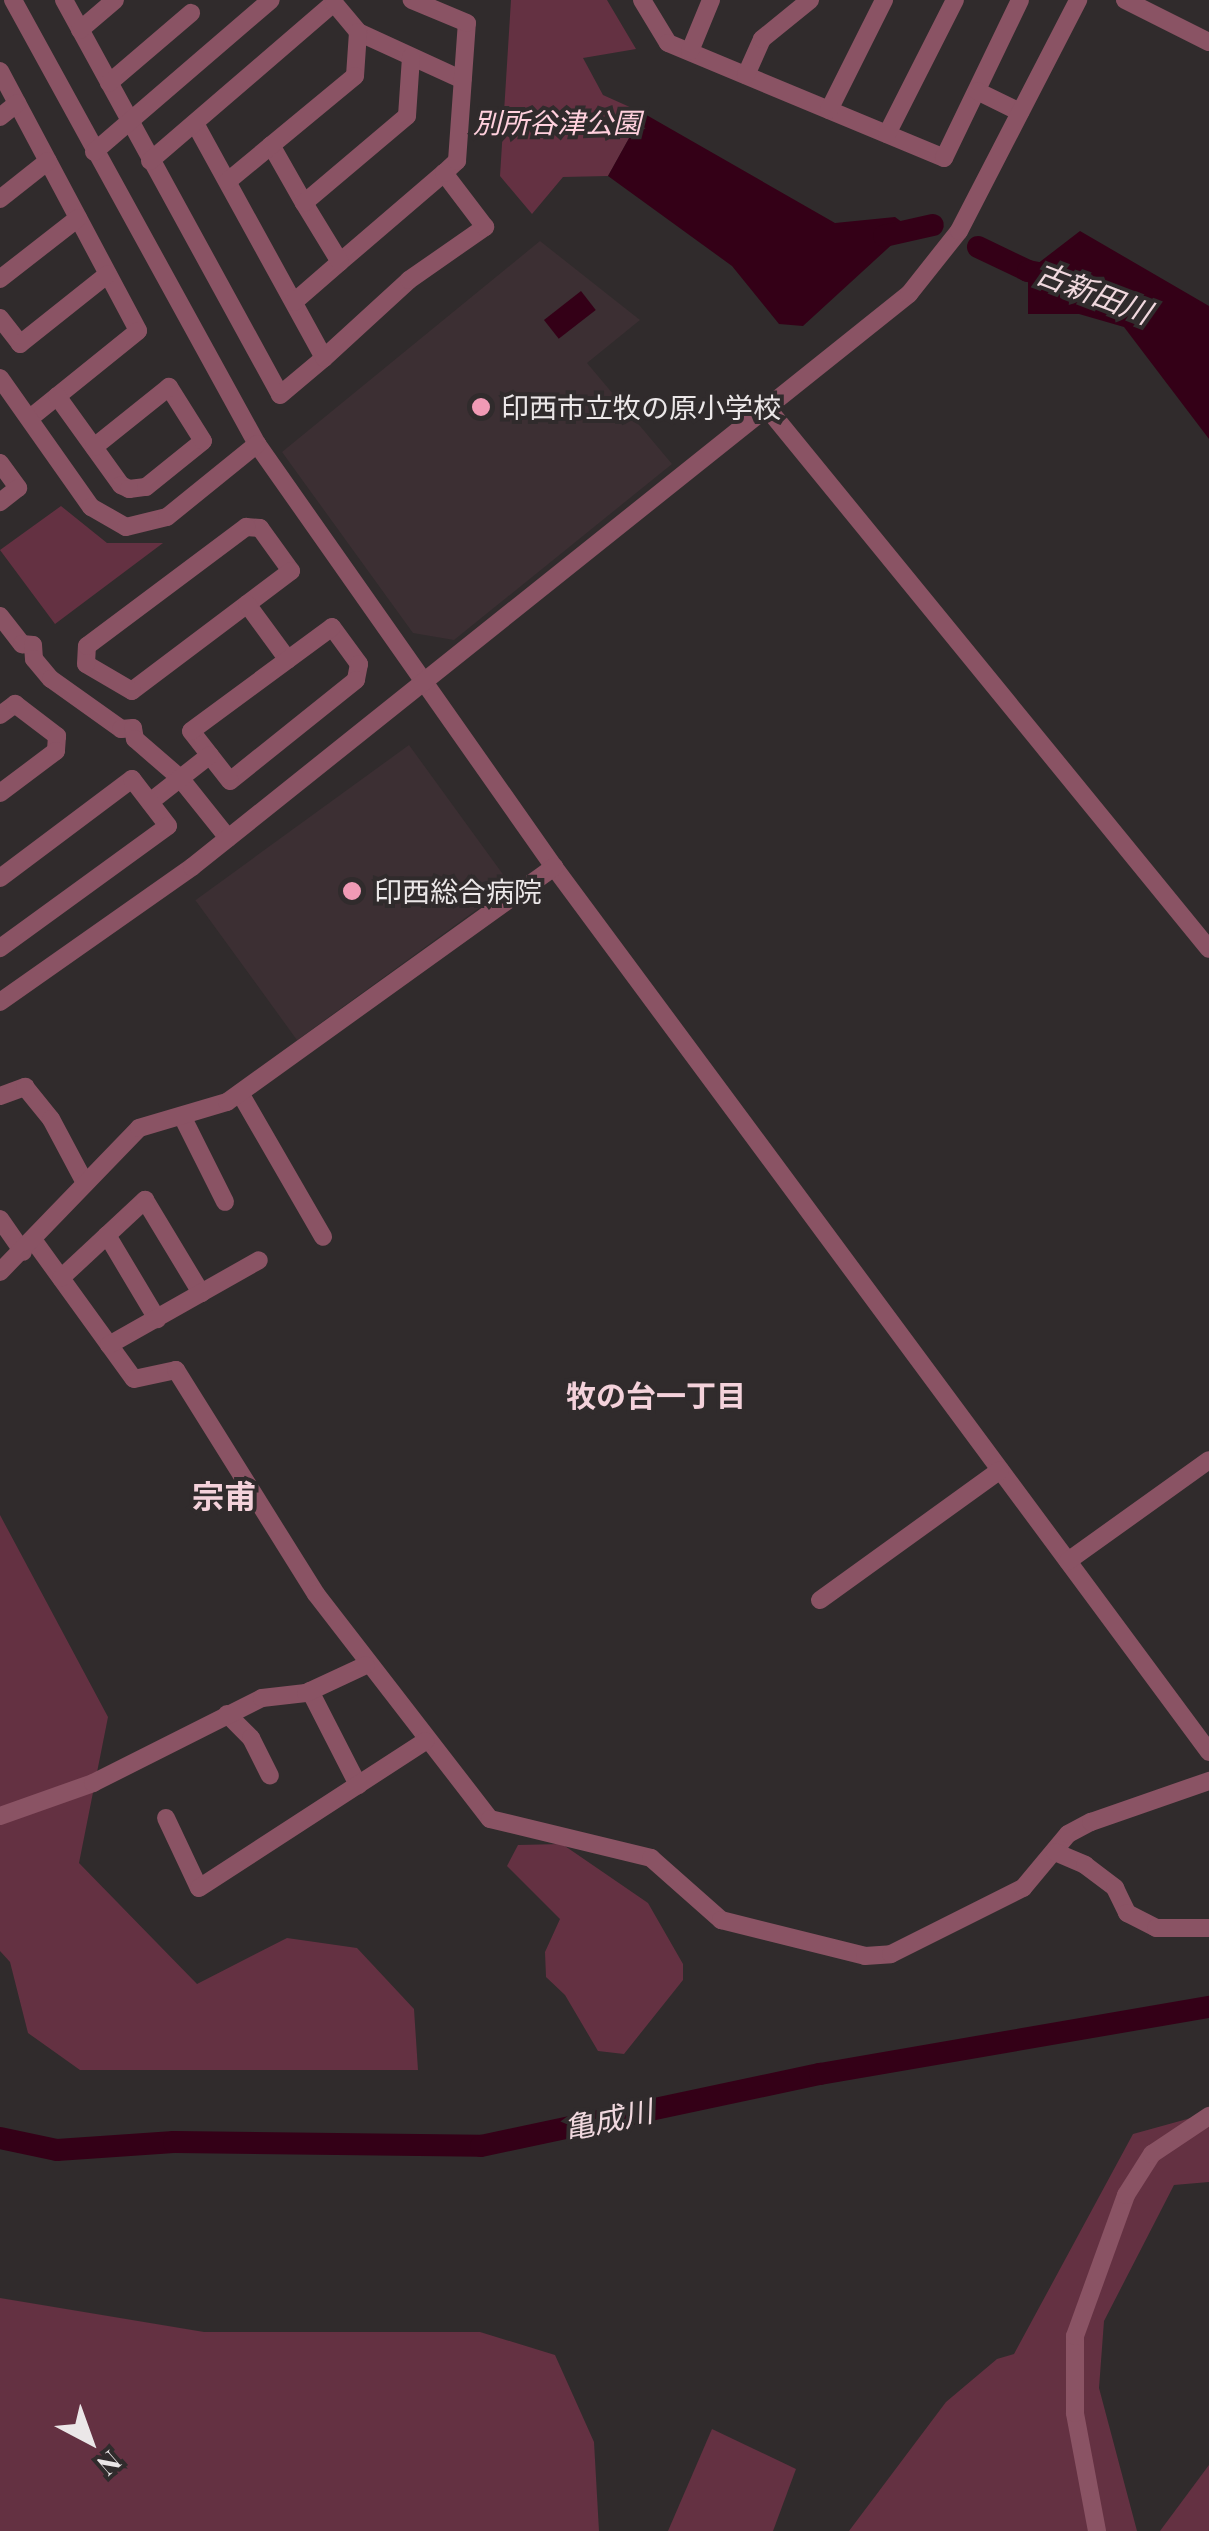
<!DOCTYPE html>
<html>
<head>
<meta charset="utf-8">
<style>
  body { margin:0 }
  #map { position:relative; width:1209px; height:2531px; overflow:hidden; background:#302b2c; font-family:"Playfair Display","Noto Sans JP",serif }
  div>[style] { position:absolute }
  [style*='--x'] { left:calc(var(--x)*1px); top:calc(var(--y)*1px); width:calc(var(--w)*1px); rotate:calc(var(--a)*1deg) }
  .built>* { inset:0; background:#3c2f33; transform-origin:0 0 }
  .green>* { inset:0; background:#643142 }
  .water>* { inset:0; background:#340017; transform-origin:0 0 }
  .river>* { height:22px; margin:-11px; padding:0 11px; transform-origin:11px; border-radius:11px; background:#340017 }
  .minor>* { height:18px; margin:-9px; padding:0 9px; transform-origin:9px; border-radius:9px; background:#8a5364 }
  .dots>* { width:28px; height:28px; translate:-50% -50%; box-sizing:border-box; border:5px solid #302b2c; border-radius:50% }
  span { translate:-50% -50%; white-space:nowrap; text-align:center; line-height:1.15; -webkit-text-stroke:8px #302b2c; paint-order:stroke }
  .park-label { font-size:28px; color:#ffd0dd; font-style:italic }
  .poi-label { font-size:28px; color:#ebe7e8 }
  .left { translate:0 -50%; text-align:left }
  .water-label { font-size:30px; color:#f0d8de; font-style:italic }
  .neighbourhood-label { font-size:30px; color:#f4d2db; font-weight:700 }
  .quarter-label { font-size:32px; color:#f4d2db; font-weight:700 }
  .north { position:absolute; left:40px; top:2391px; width:100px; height:100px; -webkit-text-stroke:8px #302b2c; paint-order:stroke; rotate:139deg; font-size:28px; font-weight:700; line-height:40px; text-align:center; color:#ebe7e8 }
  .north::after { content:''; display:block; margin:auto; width:35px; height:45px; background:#ebe7e8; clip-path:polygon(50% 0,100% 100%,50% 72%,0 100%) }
</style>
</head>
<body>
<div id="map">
  <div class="built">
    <i style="clip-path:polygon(540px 241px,640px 320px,587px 363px,672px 464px,454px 640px,413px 633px,282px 452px)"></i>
    <i style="left:409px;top:745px;width:173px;height:264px;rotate:54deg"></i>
  </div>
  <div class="green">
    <i style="clip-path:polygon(511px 0,607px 0,636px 49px,583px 58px,603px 95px,643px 113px,608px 176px,563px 177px,532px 214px,500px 176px)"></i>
    <i style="clip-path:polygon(61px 506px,107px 543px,163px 543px,55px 624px,0 550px)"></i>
    <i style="clip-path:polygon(0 1515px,108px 1717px,79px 1863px,197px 1984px,287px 1938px,357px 1948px,414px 2009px,418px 2070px,80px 2070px,28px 2033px,10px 1962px,0 1951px)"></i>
    <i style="clip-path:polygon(562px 1844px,648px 1903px,683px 1964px,683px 1980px,624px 2054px,598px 2051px,565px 1995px,546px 1977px,545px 1952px,560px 1919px,507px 1866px,518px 1845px)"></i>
    <i style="clip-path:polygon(1209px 2113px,1209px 2182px,1174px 2185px,1104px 2321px,1099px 2388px,1137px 2531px,849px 2531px,946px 2402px,997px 2359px,1014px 2354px,1133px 2134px)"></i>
    <i style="clip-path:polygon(0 2298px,204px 2332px,480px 2332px,555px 2355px,594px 2442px,599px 2531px,0 2531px)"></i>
    <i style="clip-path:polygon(712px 2429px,796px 2469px,773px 2531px,668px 2531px)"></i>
    <i style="clip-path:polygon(1209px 2465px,1209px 2531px,1160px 2531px)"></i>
  </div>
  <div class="water">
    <i style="clip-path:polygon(643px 113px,835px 223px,895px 217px,910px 228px,803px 326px,779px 324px,732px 266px,608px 176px)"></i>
    <i style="clip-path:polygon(1080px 231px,1209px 306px,1209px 439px,1124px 327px,1079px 314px,1028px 314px,1028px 271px)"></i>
    <i style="left:581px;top:291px;width:24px;height:47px;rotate:52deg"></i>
  </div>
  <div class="river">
    <i style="--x:884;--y:236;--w:50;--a:-12.7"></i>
    <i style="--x:978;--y:247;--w:55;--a:25.6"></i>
    <i style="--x:1028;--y:271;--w:32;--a:11"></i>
    <i style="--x:0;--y:2138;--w:58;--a:11.9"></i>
    <i style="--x:57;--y:2150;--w:117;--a:-3.9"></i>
    <i style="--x:174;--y:2142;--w:307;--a:0.7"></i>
    <i style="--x:481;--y:2146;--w:347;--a:-12"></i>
    <i style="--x:820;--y:2074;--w:395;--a:-9.8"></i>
  </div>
  <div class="minor">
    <i style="--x:13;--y:0;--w:507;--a:61.21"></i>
    <i style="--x:257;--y:444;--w:517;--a:54.93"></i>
    <i style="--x:554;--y:867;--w:1101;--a:53.49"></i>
    <i style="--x:64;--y:0;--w:450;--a:61.3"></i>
    <i style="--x:280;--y:395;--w:57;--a:-40.1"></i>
    <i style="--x:324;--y:358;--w:268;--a:-118.8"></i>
    <i style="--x:642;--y:0;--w:50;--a:58.8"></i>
    <i style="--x:668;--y:43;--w:299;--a:22.6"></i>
    <i style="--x:944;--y:158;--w:175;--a:-64.3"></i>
    <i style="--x:1125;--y:0;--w:94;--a:26.6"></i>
    <i style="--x:80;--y:30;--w:46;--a:-40.6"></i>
    <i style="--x:358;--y:32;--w:115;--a:24.6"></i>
    <i style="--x:690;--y:51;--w:55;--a:-67.6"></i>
    <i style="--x:0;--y:71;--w:294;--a:62"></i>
    <i style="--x:138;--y:331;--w:139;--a:141.1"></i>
    <i style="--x:746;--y:75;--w:39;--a:-66"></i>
    <i style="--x:762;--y:39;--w:62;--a:-39.1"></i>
    <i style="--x:109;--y:83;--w:108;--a:-40.5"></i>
    <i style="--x:977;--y:91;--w:48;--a:26"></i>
    <i style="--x:829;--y:110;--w:123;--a:-63.4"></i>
    <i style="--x:0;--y:117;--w:22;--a:-39"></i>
    <i style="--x:887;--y:134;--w:150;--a:-63.1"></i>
    <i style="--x:271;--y:145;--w:67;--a:60.4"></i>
    <i style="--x:94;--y:152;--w:233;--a:-40.7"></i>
    <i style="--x:150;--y:161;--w:243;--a:-40.7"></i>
    <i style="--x:334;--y:3;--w:38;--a:50"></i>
    <i style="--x:358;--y:32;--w:44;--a:93.9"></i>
    <i style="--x:355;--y:76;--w:165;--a:140.4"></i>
    <i style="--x:0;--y:199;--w:61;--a:-38.4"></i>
    <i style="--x:340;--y:262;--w:137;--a:-40.6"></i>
    <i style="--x:0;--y:279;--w:99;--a:-38"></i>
    <i style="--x:294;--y:302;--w:61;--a:-41"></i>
    <i style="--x:340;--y:262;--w:69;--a:-121.4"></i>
    <i style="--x:304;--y:203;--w:135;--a:-40.2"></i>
    <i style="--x:407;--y:116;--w:59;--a:-86.1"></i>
    <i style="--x:0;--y:318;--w:33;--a:52"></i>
    <i style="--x:20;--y:344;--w:112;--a:-38.5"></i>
    <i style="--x:324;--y:358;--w:115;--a:-42.5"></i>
    <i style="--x:409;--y:280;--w:93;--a:-34.9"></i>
    <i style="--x:485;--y:227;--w:68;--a:-127.2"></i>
    <i style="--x:444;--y:173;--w:18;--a:-43"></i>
    <i style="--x:457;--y:161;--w:138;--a:-85.9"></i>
    <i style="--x:467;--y:23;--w:60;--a:-157.3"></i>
    <i style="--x:0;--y:378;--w:158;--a:54.8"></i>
    <i style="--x:91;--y:507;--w:40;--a:29.7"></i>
    <i style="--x:126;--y:527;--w:42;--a:-13.7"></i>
    <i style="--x:167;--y:517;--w:116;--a:-39"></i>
    <i style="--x:57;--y:396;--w:110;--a:54.3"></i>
    <i style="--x:121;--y:485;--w:9;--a:27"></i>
    <i style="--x:129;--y:489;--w:17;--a:-7"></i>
    <i style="--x:146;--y:487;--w:73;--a:-38.9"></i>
    <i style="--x:203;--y:441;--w:64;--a:-122.2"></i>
    <i style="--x:169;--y:387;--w:96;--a:141.3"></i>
    <i style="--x:768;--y:409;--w:697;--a:50.76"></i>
    <i style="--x:0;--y:463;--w:31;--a:54"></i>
    <i style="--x:18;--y:488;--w:23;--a:142"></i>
    <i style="--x:246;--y:527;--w:14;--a:4"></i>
    <i style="--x:260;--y:528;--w:53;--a:54.2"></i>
    <i style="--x:291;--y:571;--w:199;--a:143"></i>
    <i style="--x:132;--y:691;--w:53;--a:-149.6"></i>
    <i style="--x:86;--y:664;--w:18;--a:-87"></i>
    <i style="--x:87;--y:646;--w:199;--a:-36.8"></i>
    <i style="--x:247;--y:604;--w:69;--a:53.8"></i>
    <i style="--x:0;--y:616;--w:36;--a:52"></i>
    <i style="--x:22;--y:644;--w:11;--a:5"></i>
    <i style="--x:33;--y:645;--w:14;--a:86"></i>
    <i style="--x:34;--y:659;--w:26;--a:50"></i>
    <i style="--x:51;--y:679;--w:86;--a:35.5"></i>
    <i style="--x:121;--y:729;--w:12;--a:-5"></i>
    <i style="--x:133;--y:728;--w:11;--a:80"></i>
    <i style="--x:135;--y:739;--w:60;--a:40.9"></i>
    <i style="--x:180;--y:778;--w:77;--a:51.3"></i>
    <i style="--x:332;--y:627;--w:46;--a:53.9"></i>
    <i style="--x:359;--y:664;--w:16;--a:101"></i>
    <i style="--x:356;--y:680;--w:161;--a:141.3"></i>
    <i style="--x:230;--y:781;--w:63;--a:-128"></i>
    <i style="--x:191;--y:731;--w:175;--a:-36.4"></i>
    <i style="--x:0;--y:715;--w:19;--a:-36"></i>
    <i style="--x:15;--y:704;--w:53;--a:37.3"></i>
    <i style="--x:57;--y:736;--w:15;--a:94"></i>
    <i style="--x:56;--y:751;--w:70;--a:143.1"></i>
    <i style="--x:150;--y:802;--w:76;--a:-38.1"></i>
    <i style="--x:0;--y:878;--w:165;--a:-36.9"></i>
    <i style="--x:132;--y:779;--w:59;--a:52.5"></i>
    <i style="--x:168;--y:826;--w:208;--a:144"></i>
    <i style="--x:0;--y:1002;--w:235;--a:-35.1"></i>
    <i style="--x:192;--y:867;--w:918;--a:-38.63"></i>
    <i style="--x:909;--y:294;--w:80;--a:-51.6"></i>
    <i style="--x:959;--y:231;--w:260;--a:-62.7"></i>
    <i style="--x:240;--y:1093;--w:166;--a:60"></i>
    <i style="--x:0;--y:1096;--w:27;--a:-20"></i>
    <i style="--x:25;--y:1087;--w:41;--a:50.9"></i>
    <i style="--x:51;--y:1119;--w:72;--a:62"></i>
    <i style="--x:182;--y:1116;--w:96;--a:63.4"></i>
    <i style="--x:0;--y:1219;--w:40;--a:55.1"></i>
    <i style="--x:107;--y:1235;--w:98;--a:59.2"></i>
    <i style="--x:34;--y:1241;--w:170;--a:54.1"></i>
    <i style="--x:134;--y:1379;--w:43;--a:-12.1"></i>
    <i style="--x:176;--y:1370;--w:264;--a:58"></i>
    <i style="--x:316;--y:1594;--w:284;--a:52.3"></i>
    <i style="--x:490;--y:1819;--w:166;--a:13.6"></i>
    <i style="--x:651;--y:1858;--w:94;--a:41.5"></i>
    <i style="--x:721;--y:1920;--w:148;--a:14"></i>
    <i style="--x:865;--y:1956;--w:26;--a:-4"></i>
    <i style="--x:891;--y:1954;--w:148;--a:-26.6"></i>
    <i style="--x:1023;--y:1888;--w:70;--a:-50.2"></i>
    <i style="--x:1068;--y:1834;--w:26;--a:-28"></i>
    <i style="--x:1091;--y:1822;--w:125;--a:-19.2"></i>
    <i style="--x:0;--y:1272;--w:200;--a:-46"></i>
    <i style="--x:139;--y:1128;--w:92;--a:-16.5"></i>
    <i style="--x:227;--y:1102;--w:403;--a:-35.7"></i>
    <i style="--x:61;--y:1278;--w:115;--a:-42.9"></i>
    <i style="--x:145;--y:1200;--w:109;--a:58.9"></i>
    <i style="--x:109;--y:1345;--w:172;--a:-29.5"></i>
    <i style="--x:1068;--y:1561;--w:173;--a:-35.6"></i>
    <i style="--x:820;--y:1600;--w:222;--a:-35.8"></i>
    <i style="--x:310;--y:1691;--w:106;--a:62.9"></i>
    <i style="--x:227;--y:1714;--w:34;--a:45"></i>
    <i style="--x:251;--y:1738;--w:42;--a:63.4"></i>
    <i style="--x:0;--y:1816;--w:99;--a:-19.5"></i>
    <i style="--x:93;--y:1783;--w:189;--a:-26.7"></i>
    <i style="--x:262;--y:1698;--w:44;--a:-6.5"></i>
    <i style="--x:306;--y:1693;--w:66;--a:-25"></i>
    <i style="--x:166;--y:1818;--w:77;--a:64.8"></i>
    <i style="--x:199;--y:1888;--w:270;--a:-33"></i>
    <i style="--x:1055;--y:1852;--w:33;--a:23"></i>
    <i style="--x:1085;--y:1865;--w:38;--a:37"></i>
    <i style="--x:1115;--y:1888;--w:28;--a:64"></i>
    <i style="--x:1127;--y:1913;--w:33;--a:27"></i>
    <i style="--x:1156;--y:1928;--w:53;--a:0"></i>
    <i style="--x:1097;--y:2531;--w:120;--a:-100.6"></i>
    <i style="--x:1075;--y:2413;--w:77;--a:-90"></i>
    <i style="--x:1075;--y:2336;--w:150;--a:-70.1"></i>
    <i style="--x:1126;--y:2195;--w:49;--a:-57.6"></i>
    <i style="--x:1152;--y:2154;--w:69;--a:-33.7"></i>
  </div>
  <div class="dots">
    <i style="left:481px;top:407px;background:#f09ab5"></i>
    <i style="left:352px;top:891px;background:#f09ab5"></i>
  </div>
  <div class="park-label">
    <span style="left:557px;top:122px">別所谷津公園</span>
  </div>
  <div class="poi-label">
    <span class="left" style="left:501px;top:407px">印西市立牧の原小学校</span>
    <span class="left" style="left:374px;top:891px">印西総合病院</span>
  </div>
  <div class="water-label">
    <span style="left:1094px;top:292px;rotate:21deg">古新田川</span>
    <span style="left:608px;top:2119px;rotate:-12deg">亀成川</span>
  </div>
  <div class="neighbourhood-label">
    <span style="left:656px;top:1395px">牧の台一丁目</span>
  </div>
  <div class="quarter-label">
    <span style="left:224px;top:1495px">宗甫</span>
  </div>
  <div class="north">N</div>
</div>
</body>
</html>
